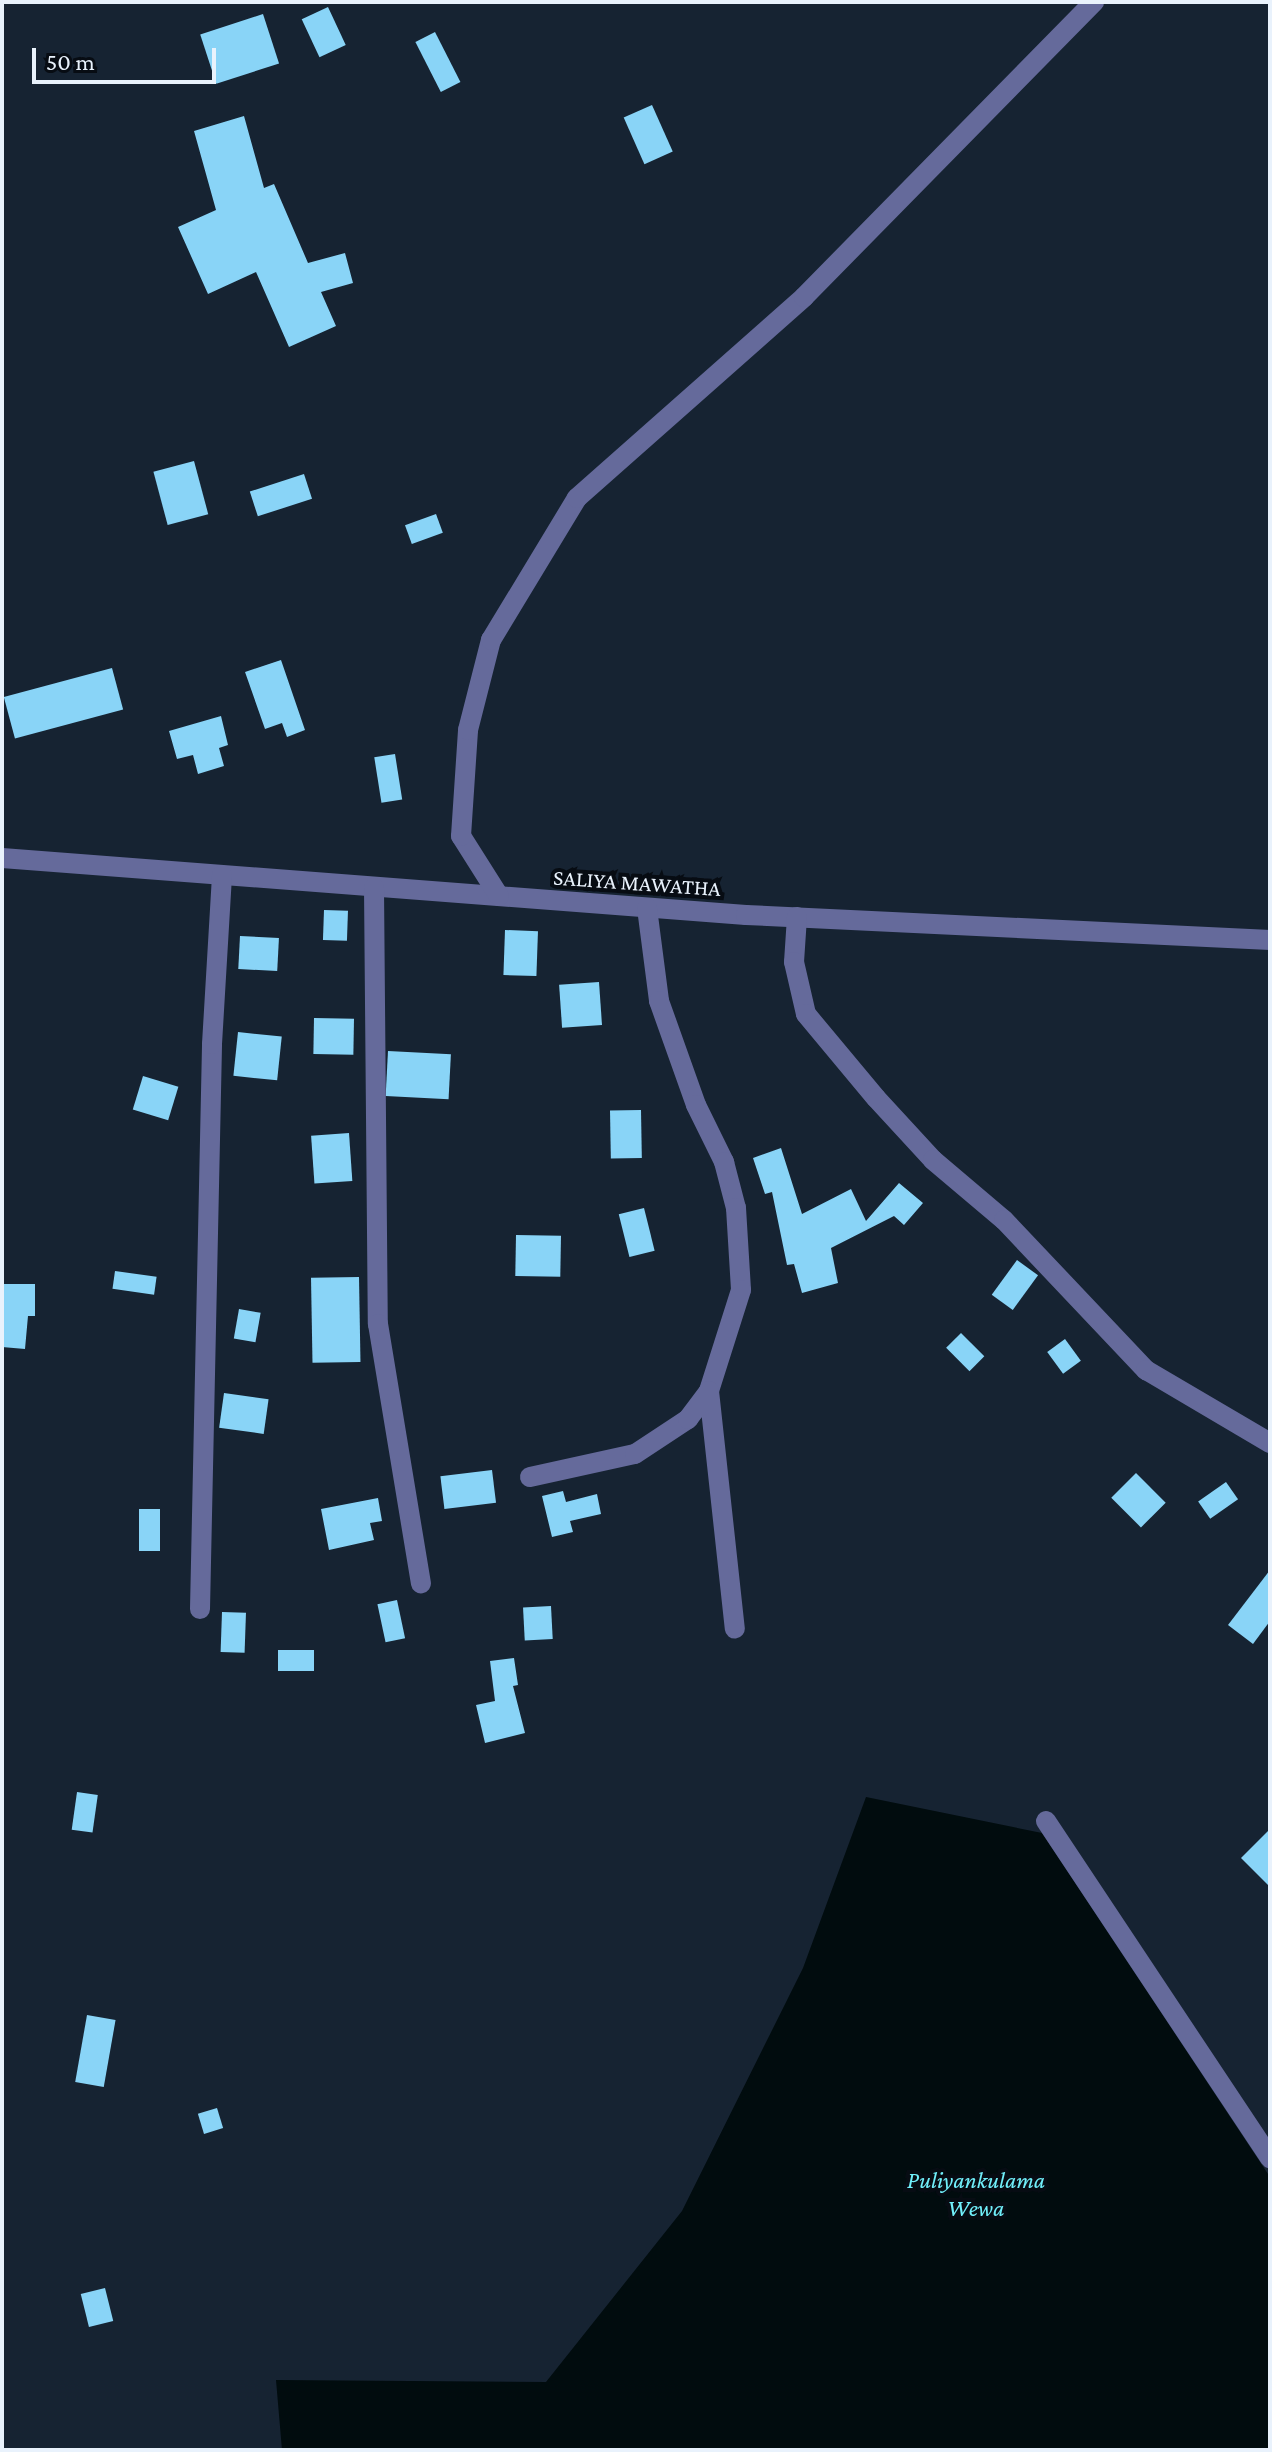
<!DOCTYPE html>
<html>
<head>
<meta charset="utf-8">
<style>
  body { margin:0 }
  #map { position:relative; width:1272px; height:2452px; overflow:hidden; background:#162332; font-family:"Crimson Pro",serif }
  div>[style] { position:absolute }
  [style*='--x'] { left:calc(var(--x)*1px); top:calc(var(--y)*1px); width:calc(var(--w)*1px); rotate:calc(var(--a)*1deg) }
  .water>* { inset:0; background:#010c0e }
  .building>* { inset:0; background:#89d4f7; transform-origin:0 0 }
  .minor>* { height:20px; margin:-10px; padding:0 10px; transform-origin:10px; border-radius:10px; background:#656a9b }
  span { translate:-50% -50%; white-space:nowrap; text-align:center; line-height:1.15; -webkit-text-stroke:8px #070c13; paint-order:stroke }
  .street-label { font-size:22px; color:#e9f2fc }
  .water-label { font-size:24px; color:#71f0fb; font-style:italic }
  .frame { position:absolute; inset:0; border:4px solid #e9f2fc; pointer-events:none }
  .scale { position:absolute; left:32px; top:48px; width:184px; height:36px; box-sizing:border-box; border:4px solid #e9f2fc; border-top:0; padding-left:10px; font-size:24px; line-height:28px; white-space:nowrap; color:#e9f2fc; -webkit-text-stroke:6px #070c13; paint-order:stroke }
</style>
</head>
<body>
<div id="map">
  <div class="water">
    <i style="clip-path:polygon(866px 1797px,1042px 1833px,1270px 2177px,1270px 2450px,282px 2450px,276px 2380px,546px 2382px,682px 2211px,803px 1968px)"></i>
  </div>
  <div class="building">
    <i style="left:328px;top:7px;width:42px;height:29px;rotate:65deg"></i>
    <i style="left:263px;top:14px;width:52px;height:66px;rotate:72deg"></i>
    <i style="left:435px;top:32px;width:56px;height:22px;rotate:63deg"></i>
    <i style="left:652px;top:105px;width:51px;height:31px;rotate:66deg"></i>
    <i style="clip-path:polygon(244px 116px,264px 188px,274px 184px,308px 263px,345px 253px,353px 283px,321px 292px,336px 326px,289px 347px,256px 272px,208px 294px,178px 227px,216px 210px,194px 131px)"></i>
    <i style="left:194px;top:461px;width:55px;height:42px;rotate:75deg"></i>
    <i style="left:304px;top:474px;width:26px;height:57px;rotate:72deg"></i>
    <i style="left:436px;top:514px;width:20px;height:33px;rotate:70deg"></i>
    <i style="clip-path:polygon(281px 660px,305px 730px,287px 737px,282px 723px,265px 729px,245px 672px)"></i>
    <i style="left:112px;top:668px;width:43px;height:112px;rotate:75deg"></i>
    <i style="clip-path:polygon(221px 716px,228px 745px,219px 748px,224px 766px,198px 774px,193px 755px,177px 759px,169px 731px)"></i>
    <i style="left:395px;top:754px;width:46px;height:21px;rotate:81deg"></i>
    <i style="left:324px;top:910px;width:24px;height:30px;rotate:2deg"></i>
    <i style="left:505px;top:930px;width:33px;height:45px;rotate:2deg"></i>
    <i style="left:240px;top:936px;width:39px;height:33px;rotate:3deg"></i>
    <i style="left:599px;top:982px;width:43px;height:40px;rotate:86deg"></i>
    <i style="left:314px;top:1018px;width:40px;height:36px;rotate:1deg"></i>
    <i style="left:238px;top:1032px;width:44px;height:44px;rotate:6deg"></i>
    <i style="left:388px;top:1051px;width:63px;height:45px;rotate:3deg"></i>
    <i style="left:143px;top:1076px;width:37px;height:35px;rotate:17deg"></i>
    <i style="left:641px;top:1110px;width:48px;height:31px;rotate:89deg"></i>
    <i style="left:349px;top:1133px;width:48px;height:38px;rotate:86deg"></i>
    <i style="clip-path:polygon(781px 1148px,802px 1214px,851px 1189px,866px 1221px,899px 1183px,923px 1203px,904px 1225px,894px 1216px,831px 1248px,838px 1283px,802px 1293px,794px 1264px,787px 1265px,772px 1192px,765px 1194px,753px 1158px)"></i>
    <i style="left:644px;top:1208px;width:44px;height:26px;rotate:76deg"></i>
    <i style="left:516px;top:1235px;width:45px;height:41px;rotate:1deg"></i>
    <i style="left:1017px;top:1260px;width:26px;height:43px;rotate:36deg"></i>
    <i style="left:115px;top:1271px;width:42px;height:18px;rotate:8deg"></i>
    <i style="left:359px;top:1277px;width:85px;height:48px;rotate:89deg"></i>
    <i style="clip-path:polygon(2px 1284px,35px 1284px,35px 1316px,28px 1316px,25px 1349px,2px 1347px)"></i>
    <i style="left:239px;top:1309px;width:22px;height:30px;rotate:10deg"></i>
    <i style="left:961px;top:1333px;width:33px;height:21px;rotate:45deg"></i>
    <i style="left:1065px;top:1339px;width:27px;height:22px;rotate:54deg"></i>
    <i style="left:224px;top:1393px;width:45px;height:35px;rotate:8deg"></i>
    <i style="left:492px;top:1470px;width:33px;height:52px;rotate:83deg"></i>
    <i style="left:1136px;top:1473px;width:42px;height:35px;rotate:45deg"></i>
    <i style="left:1226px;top:1482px;width:21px;height:34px;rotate:55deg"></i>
    <i style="clip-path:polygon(563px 1491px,566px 1502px,597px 1494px,601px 1514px,570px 1521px,573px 1532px,552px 1537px,542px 1496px)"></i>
    <i style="clip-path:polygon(378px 1498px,382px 1521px,370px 1523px,374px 1540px,329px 1550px,321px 1509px)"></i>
    <i style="left:139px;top:1509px;width:21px;height:42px"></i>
    <i style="clip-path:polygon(1270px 1570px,1270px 1621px,1253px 1644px,1228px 1625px)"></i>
    <i style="left:397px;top:1600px;width:39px;height:20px;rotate:78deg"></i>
    <i style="left:551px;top:1606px;width:33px;height:28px;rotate:87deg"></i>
    <i style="left:222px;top:1612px;width:24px;height:40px;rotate:2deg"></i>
    <i style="left:314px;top:1650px;width:21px;height:36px;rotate:90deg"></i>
    <i style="clip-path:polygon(514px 1658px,518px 1685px,513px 1686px,525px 1733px,485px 1743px,476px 1705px,495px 1701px,490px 1661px)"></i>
    <i style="left:77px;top:1792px;width:21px;height:38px;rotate:8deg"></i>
    <i style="clip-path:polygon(1270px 1829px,1270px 1887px,1241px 1858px)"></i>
    <i style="left:87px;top:2015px;width:29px;height:68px;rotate:10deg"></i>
    <i style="left:217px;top:2108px;width:21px;height:20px;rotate:73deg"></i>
    <i style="left:105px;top:2288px;width:34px;height:25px;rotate:76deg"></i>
  </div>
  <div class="minor">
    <i style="--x:2;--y:858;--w:746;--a:4.38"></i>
    <i style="--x:746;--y:915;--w:525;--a:2.73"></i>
    <i style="--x:374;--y:888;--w:436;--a:89.5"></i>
    <i style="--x:378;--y:1324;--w:263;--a:80.6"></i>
    <i style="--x:499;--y:896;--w:71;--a:-122.3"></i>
    <i style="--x:461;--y:836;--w:106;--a:-86.2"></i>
    <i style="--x:468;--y:730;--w:93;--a:-75.7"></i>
    <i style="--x:491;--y:640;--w:166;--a:-58.8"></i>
    <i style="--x:577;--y:498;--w:303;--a:-41.5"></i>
    <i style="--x:804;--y:297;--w:414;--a:-45.5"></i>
    <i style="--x:647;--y:908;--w:94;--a:82.6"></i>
    <i style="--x:659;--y:1001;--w:110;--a:70.4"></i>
    <i style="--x:696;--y:1105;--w:64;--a:63.8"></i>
    <i style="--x:724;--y:1162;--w:48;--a:75.4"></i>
    <i style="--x:736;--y:1208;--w:82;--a:86.5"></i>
    <i style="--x:741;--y:1290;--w:106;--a:107.6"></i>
    <i style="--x:709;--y:1391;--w:239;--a:83.8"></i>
    <i style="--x:797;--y:917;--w:45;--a:93.8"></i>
    <i style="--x:794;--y:962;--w:53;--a:77"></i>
    <i style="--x:806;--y:1014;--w:109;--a:50.2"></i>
    <i style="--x:876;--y:1098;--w:84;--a:47.4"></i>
    <i style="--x:933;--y:1160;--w:93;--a:40.2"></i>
    <i style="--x:1004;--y:1220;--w:207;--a:46.6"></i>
    <i style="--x:1146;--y:1370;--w:144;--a:30.5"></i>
    <i style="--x:530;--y:1477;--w:107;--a:-12.4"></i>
    <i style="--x:635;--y:1454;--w:64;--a:-33.4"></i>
    <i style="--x:688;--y:1419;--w:35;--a:-53"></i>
    <i style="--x:200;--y:1609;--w:565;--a:-88.78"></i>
    <i style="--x:212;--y:1044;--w:169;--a:-86.6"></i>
    <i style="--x:1046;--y:1821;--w:405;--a:56.4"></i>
  </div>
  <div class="street-label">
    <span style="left:637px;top:883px;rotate:4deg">SALIYA MAWATHA</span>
  </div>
  <div class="water-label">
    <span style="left:976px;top:2194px">Puliyankulama<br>Wewa</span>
  </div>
  <div class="frame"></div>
  <div class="scale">50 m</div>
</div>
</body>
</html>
